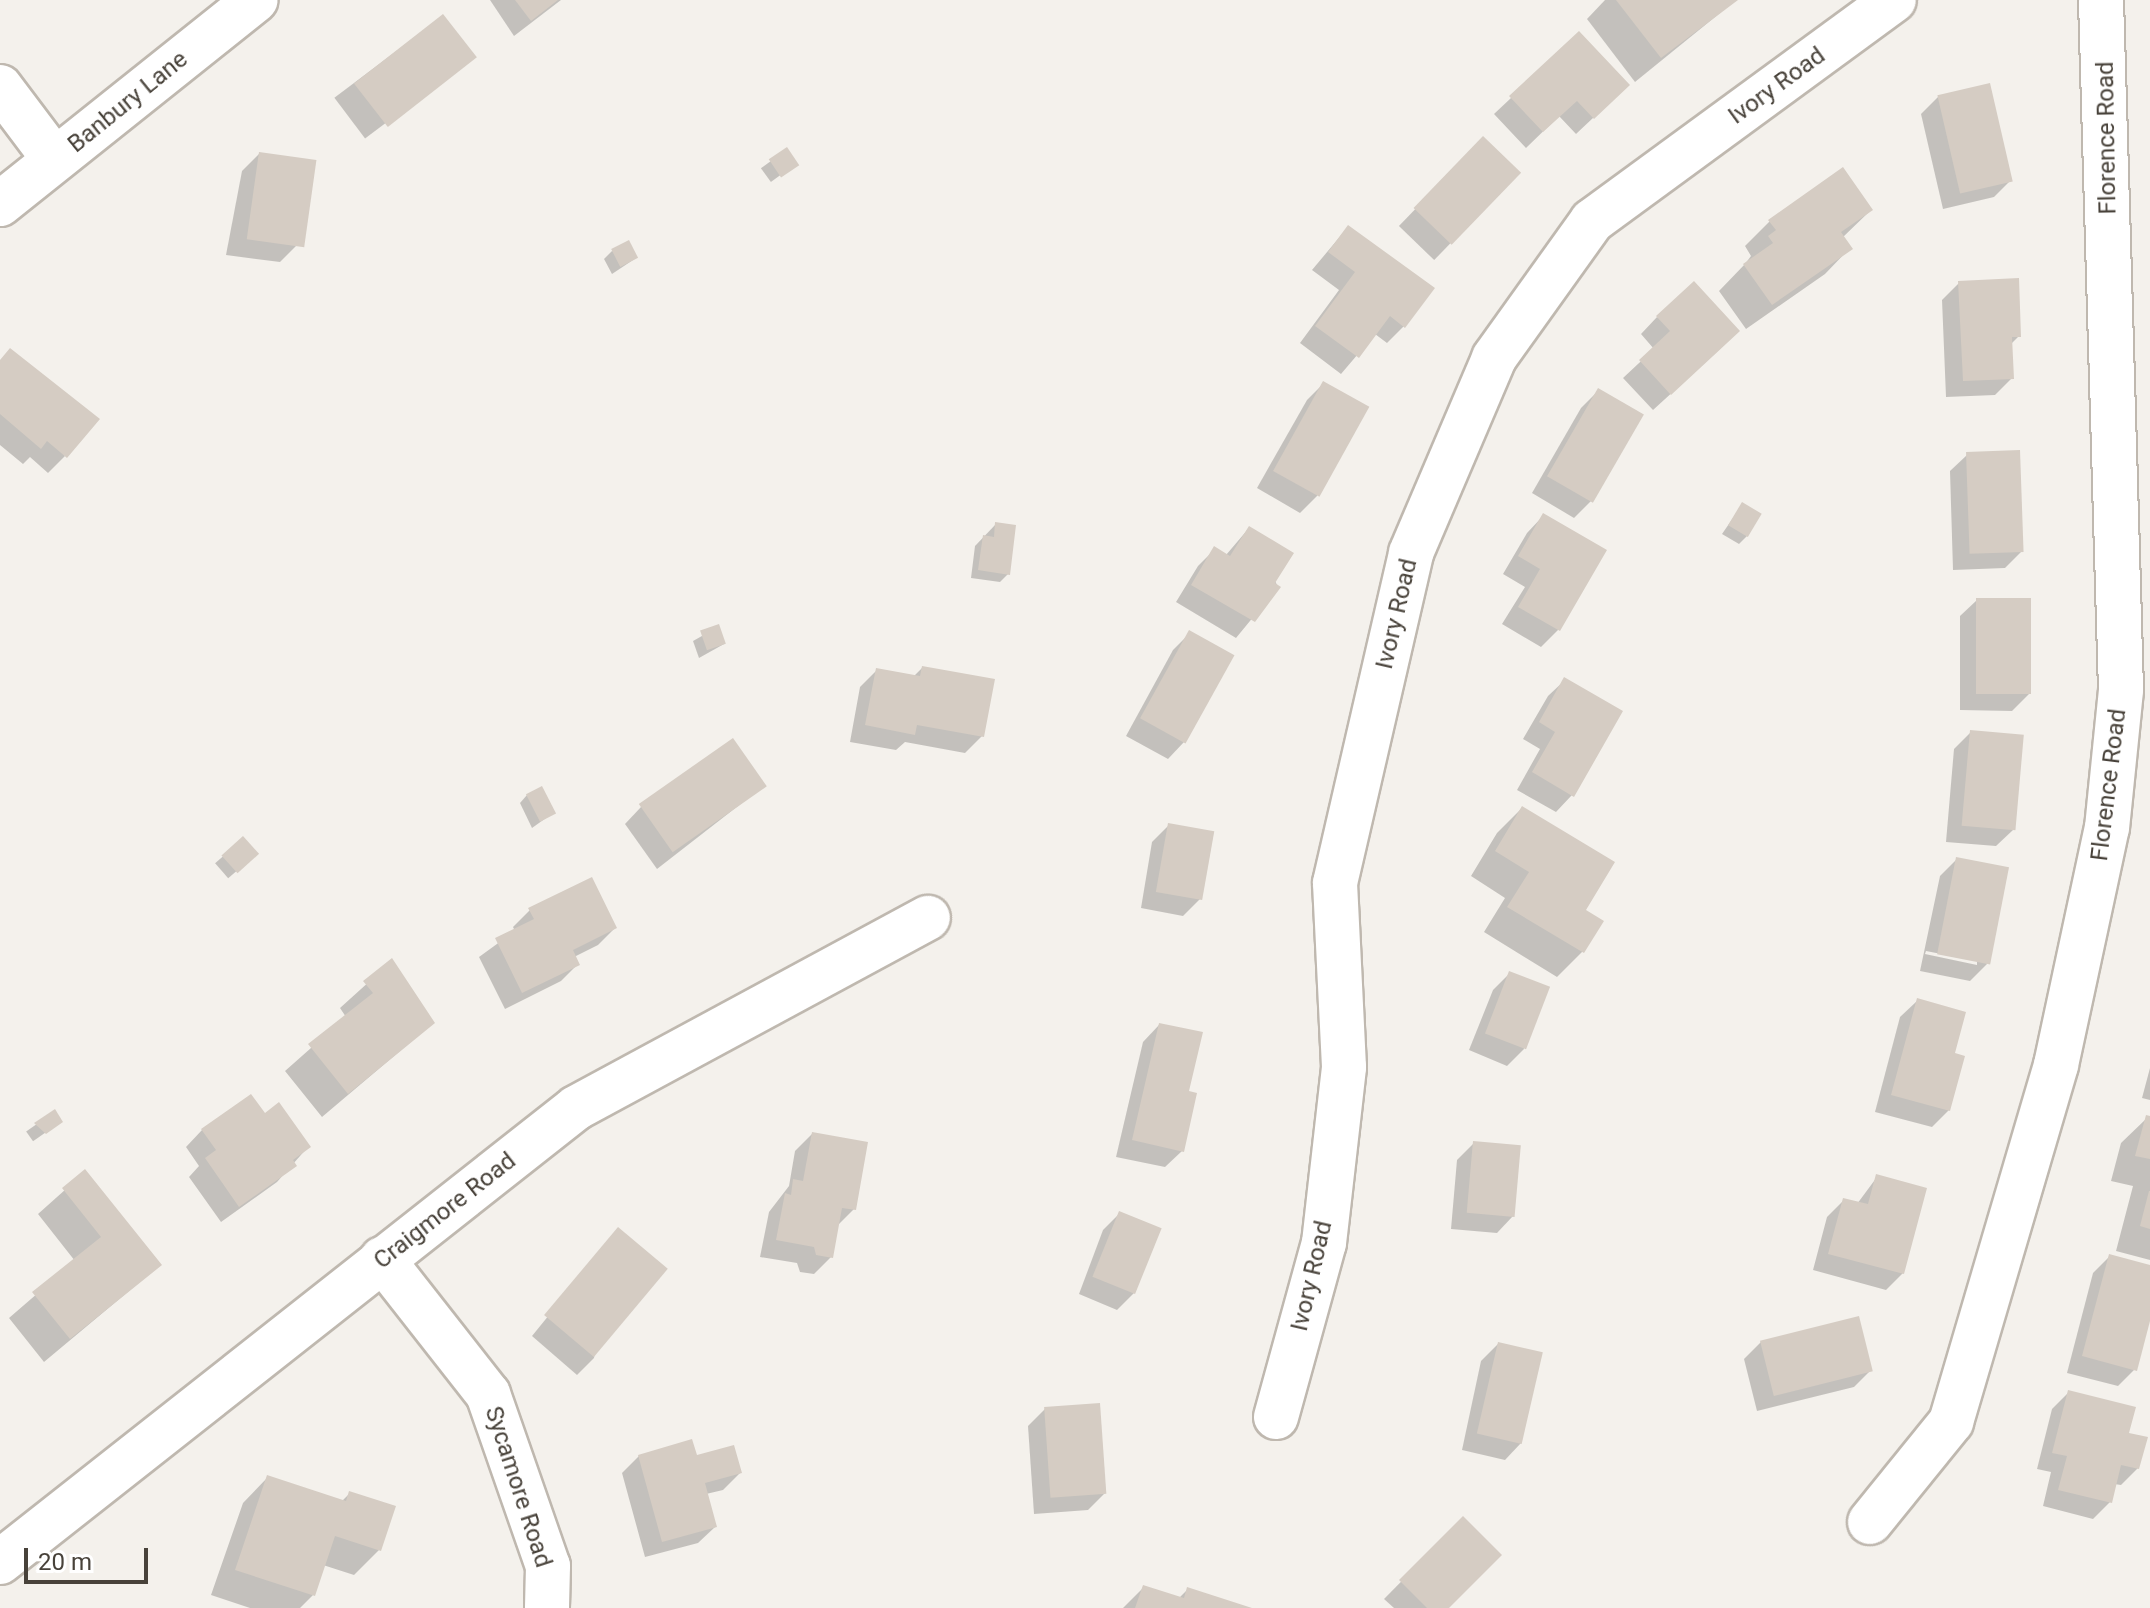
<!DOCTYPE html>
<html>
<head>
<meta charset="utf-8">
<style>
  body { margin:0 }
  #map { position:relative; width:2150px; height:1608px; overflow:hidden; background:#f4f1ec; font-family:Roboto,sans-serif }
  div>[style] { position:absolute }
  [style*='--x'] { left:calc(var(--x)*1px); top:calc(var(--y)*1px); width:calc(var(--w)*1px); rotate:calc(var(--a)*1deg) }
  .shadow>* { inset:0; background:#0003; transform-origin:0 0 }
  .building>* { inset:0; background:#d5ccc3; transform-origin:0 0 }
  .roads { filter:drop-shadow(2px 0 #bfb8af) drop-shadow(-2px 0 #bfb8af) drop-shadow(0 2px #bfb8af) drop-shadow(0 -2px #bfb8af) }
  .minor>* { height:44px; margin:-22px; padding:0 22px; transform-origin:22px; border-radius:22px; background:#fff }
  span { translate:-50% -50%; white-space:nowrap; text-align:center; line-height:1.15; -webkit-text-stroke:8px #fff; paint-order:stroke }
  .street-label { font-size:24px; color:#48423a }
  .scale { position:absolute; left:24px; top:1548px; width:124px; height:36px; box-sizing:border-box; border:4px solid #48423a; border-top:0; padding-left:10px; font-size:24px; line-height:28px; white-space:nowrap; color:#48423a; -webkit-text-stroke:6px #fff; paint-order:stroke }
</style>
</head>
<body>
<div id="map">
  <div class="shadow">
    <i style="clip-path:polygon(490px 0,561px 0,514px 36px)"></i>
    <i style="clip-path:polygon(1605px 0,1736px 0,1635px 82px,1587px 19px)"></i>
    <i style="left:443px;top:16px;width:51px;height:136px;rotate:53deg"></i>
    <i style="clip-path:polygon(1938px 97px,2011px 180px,1994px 197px,1943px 209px,1921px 114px)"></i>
    <i style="clip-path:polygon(1511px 98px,1611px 101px,1576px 134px,1559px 116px,1526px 148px,1494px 114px)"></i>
    <i style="left:1483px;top:139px;width:49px;height:121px;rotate:44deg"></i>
    <i style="left:786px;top:150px;width:17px;height:31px;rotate:54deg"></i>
    <i style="clip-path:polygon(259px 154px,297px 245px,280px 262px,226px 255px,242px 171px)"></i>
    <i style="clip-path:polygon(1871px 210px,1842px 238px,1850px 248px,1825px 274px,1746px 329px,1719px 291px,1745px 264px,1751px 256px,1745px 246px,1770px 221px)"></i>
    <i style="clip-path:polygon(1348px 227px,1404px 326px,1387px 343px,1375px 334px,1341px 374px,1300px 343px,1339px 290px,1312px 270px)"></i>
    <i style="clip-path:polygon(612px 251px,636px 258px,612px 274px,604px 259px)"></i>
    <i style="clip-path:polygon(1959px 283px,2019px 336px,2011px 344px,2012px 378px,1995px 395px,1946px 397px,1942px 300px)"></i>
    <i style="clip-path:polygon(1657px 317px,1721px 348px,1653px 410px,1623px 378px,1654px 349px,1641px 334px)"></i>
    <i style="clip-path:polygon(0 361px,65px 456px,48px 473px,30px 457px,23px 464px,0 445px)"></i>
    <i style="clip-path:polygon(1324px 383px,1367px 408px,1317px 496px,1300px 513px,1257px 488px,1307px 400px)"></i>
    <i style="clip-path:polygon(1598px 391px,1591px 501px,1574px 518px,1532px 493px,1581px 408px)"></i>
    <i style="clip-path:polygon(1967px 455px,2022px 551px,2005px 568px,1953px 570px,1950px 471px)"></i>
    <i style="clip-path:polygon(1742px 505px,1747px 536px,1739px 544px,1722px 534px)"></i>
    <i style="clip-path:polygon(1543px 516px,1558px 630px,1541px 647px,1502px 624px,1525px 587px,1503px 574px,1527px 533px)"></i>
    <i style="clip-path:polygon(996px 524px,1008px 574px,1000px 582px,971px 578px,975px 546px)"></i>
    <i style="clip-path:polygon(1249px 528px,1278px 587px,1236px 638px,1176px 602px,1198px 566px,1215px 549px,1226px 555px)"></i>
    <i style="clip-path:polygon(1977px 600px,2029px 694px,2012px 711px,1960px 710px,1960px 616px)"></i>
    <i style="clip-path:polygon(718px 627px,724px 644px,699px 658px,693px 641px)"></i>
    <i style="clip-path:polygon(1190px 633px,1184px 742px,1168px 759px,1126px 736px,1173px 650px)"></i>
    <i style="clip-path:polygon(922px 668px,982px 736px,965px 753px,905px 742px,896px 750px,850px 742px,860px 687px,877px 670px,913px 677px)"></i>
    <i style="clip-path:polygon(1565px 680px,1572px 795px,1556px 812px,1517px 790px,1540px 749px,1523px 739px,1548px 696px)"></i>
    <i style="clip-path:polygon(1971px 732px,2013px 830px,1996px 846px,1946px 842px,1954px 749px)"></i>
    <i style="clip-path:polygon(765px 785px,657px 869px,625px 824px,641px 807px)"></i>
    <i style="clip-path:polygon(527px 795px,553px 813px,532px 828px,520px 803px)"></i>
    <i style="clip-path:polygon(1522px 808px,1583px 911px,1582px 952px,1557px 977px,1484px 932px,1505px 898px,1471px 876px,1497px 833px)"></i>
    <i style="clip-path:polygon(1169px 825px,1200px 899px,1183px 916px,1141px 908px,1152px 842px)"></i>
    <i style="left:243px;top:839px;width:20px;height:37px;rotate:49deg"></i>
    <i style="clip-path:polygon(evenodd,1957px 859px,1987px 964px,1970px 981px,1920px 971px,1940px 876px,1957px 859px,1926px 951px,1977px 961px,1977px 965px,1925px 954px,1926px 951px)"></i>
    <i style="clip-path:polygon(530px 910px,615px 928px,598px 945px,574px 957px,578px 964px,561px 981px,505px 1009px,479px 957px,515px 931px,513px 927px)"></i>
    <i style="clip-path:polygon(392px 961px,433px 1023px,322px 1117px,285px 1071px,346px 1017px,340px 1008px)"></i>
    <i style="clip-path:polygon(1510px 973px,1524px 1049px,1507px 1066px,1469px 1050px,1493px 990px)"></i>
    <i style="clip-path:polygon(1917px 1001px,1949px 1110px,1932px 1127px,1875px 1112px,1900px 1017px)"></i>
    <i style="clip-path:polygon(1159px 1025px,1186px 1093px,1182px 1151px,1165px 1167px,1116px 1157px,1143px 1042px)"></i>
    <i style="clip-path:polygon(2150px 1068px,2150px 1100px,2142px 1098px)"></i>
    <i style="left:54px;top:1112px;width:12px;height:34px;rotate:55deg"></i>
    <i style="clip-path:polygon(264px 1115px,308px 1147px,277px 1182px,221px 1222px,189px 1177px,199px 1166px,186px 1147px,202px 1130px)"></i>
    <i style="clip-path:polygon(2147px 1118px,2150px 1118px,2150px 1260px,2116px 1251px,2133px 1186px,2111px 1181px,2121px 1143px)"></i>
    <i style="clip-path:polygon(812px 1134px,854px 1209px,837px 1226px,831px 1257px,814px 1274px,800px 1272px,797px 1263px,760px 1257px,769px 1212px,789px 1186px,795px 1151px)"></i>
    <i style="clip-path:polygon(1474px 1143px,1513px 1216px,1497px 1233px,1451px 1229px,1457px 1160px)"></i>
    <i style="clip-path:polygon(85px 1172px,160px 1265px,44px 1362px,9px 1318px,75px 1261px,38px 1214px)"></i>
    <i style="clip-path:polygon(1877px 1177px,1903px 1273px,1886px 1290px,1813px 1270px,1827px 1217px,1844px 1200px,1857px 1204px)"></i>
    <i style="clip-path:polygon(1120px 1213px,1134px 1293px,1117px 1310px,1079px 1294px,1103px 1230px)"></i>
    <i style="clip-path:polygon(618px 1230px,594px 1358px,577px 1375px,532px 1336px)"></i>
    <i style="clip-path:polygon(2110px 1256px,2150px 1267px,2150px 1313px,2135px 1369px,2118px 1386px,2067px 1373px,2093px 1273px)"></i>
    <i style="clip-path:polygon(1761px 1342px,1871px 1370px,1854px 1387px,1757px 1411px,1744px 1359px)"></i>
    <i style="clip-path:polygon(1498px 1344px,1521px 1443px,1505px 1460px,1462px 1450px,1481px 1361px)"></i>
    <i style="clip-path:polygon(2069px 1392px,2127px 1434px,2138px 1468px,2121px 1485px,2114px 1484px,2110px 1502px,2093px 1519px,2043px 1506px,2051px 1472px,2037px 1469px,2052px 1409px)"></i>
    <i style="clip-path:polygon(1045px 1409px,1105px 1493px,1088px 1510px,1034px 1514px,1028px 1426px)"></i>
    <i style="clip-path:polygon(639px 1456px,695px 1458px,740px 1473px,723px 1490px,706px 1494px,715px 1527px,698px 1543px,645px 1557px,622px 1473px)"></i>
    <i style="clip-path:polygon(268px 1477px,341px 1502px,350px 1493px,379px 1550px,354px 1575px,323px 1565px,313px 1595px,300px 1608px,250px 1608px,211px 1595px,243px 1503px)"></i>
    <i style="clip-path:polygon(1463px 1519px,1446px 1608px,1394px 1608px,1384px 1599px)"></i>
    <i style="clip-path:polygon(1143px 1588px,1178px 1599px,1188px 1589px,1247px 1608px,1123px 1608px)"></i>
  </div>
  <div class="building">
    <i style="clip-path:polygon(515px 0,558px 0,531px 21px)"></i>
    <i style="clip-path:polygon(1616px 0,1738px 0,1661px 58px)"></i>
    <i style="left:443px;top:14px;width:55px;height:113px;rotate:52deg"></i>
    <i style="clip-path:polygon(1579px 31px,1630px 85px,1594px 119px,1577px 101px,1543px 132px,1509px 96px)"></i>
    <i style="left:1990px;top:83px;width:101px;height:54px;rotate:77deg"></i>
    <i style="left:1483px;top:136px;width:53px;height:100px;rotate:44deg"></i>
    <i style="left:787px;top:147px;width:22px;height:22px;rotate:56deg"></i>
    <i style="left:259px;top:152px;width:58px;height:88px;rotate:8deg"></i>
    <i style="clip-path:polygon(1843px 167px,1873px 210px,1841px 232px,1853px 249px,1772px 305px,1743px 264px,1773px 243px,1768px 236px,1776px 230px,1768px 220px)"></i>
    <i style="clip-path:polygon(1348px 225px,1435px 288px,1405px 328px,1390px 316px,1359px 358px,1315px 326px,1355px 272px,1328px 252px)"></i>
    <i style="left:629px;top:240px;width:20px;height:20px;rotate:63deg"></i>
    <i style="clip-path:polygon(2019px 278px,2021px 337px,2012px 337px,2014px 379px,1963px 381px,1958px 281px)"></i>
    <i style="clip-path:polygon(1694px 281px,1740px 331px,1671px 395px,1639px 360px,1670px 331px,1656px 316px)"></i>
    <i style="clip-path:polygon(10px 348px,100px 419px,67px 458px,47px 441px,41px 449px,0 414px,0 360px)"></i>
    <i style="left:1323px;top:381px;width:53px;height:103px;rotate:29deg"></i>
    <i style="left:1598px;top:388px;width:53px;height:102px;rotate:30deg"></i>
    <i style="left:2020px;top:450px;width:102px;height:54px;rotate:88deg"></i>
    <i style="left:1742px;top:502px;width:23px;height:27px;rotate:31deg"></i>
    <i style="clip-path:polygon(1543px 513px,1607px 550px,1560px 631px,1518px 607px,1540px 569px,1518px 556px)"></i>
    <i style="clip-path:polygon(995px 522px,1016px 525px,1010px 575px,978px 570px,983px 535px,994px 537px)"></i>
    <i style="clip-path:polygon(1249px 526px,1294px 553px,1275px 583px,1281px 587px,1255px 622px,1191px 585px,1214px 546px,1230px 556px)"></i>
    <i style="left:1976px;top:598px;width:55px;height:96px"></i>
    <i style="left:719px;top:624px;width:21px;height:20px;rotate:71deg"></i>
    <i style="left:1189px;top:630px;width:52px;height:101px;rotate:29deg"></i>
    <i style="clip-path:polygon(922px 666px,995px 679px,984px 737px,917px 725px,915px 735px,865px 725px,876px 668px,920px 676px)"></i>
    <i style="clip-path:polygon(1564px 677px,1623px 711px,1574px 797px,1532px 772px,1555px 732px,1539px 722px)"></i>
    <i style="left:1970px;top:730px;width:54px;height:96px;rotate:5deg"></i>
    <i style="left:733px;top:738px;width:59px;height:115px;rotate:55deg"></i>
    <i style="left:542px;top:786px;width:31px;height:18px;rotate:63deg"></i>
    <i style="clip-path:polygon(1522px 806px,1615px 862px,1586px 910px,1604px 921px,1584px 953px,1507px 907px,1529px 872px,1495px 851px)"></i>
    <i style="left:1168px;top:823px;width:47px;height:70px;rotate:10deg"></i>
    <i style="left:243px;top:836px;width:24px;height:29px;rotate:48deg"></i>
    <i style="left:1956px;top:857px;width:54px;height:99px;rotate:11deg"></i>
    <i style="clip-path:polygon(592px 877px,617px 928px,573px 950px,580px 965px,522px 993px,495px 938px,534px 919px,528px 908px)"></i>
    <i style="clip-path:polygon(392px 958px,435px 1023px,348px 1094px,308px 1044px,373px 993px,363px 981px)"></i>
    <i style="left:1509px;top:971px;width:44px;height:67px;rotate:21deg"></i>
    <i style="clip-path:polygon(1917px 998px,1966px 1012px,1955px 1053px,1965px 1056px,1950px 1111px,1891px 1095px)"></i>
    <i style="clip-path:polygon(1159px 1023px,1203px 1032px,1189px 1091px,1197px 1093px,1184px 1152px,1132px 1140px)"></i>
    <i style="clip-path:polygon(251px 1094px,265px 1113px,279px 1102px,311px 1147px,293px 1160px,297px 1166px,239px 1207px,205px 1158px,216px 1150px,201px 1129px)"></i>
    <i style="clip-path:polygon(55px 1109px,63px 1122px,46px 1134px,34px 1123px)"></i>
    <i style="clip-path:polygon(2146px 1115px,2150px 1116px,2150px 1159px,2135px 1156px)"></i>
    <i style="clip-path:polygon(812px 1132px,868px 1142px,856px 1210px,842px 1208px,833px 1258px,816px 1255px,814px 1247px,776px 1240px,785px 1193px,791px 1195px,793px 1179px,803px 1181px)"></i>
    <i style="left:1473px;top:1141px;width:48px;height:72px;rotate:5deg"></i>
    <i style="clip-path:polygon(85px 1169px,162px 1265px,70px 1339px,32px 1292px,101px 1237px,62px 1188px)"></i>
    <i style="clip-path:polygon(1876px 1174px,1927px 1188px,1904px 1274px,1828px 1254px,1843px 1198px,1868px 1204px)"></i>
    <i style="clip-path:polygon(2149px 1191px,2150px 1191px,2150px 1229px,2140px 1226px)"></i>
    <i style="left:1119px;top:1211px;width:46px;height:71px;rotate:22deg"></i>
    <i style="left:618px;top:1227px;width:65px;height:115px;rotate:40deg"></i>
    <i style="clip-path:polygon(2109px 1254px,2150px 1265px,2150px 1321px,2137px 1371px,2082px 1356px)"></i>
    <i style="left:1859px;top:1316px;width:57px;height:102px;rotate:76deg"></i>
    <i style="left:1498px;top:1342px;width:46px;height:94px;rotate:13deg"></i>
    <i style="clip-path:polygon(2068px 1390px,2136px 1407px,2129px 1433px,2148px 1437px,2139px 1469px,2121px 1465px,2112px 1503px,2058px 1490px,2067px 1456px,2052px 1453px)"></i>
    <i style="left:1100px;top:1403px;width:91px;height:56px;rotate:86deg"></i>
    <i style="clip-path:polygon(692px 1439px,697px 1455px,734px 1445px,742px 1473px,705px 1483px,717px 1527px,662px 1542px,638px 1455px)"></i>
    <i style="clip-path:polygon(267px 1475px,346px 1501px,349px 1491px,396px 1506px,381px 1551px,335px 1536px,315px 1596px,235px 1570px)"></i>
    <i style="clip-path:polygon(1463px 1516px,1502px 1555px,1449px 1608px,1427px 1608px,1399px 1580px)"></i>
    <i style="clip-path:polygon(1143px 1585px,1184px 1598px,1187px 1587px,1252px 1608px,1135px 1608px)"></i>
  </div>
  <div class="roads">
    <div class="minor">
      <i style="--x:0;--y:87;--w:91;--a:53"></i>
      <i style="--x:0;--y:204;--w:327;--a:-38.6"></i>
      <i style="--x:382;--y:1259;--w:172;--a:51.9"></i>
      <i style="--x:488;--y:1394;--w:182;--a:70.8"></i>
      <i style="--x:548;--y:1566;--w:42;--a:91.4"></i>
      <i style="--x:1276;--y:1417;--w:180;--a:-74.6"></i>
      <i style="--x:1324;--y:1243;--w:177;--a:-83.5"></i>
      <i style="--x:1344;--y:1067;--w:184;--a:-92.8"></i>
      <i style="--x:1335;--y:883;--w:339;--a:-77"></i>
      <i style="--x:1411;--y:553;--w:212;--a:-66.9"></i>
      <i style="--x:1494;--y:358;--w:168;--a:-54.4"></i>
      <i style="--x:1592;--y:221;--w:374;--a:-36.2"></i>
      <i style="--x:1870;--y:1522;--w:129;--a:-51"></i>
      <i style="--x:1951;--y:1422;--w:372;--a:-73.6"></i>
      <i style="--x:2056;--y:1065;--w:242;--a:-77.9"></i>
      <i style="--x:2107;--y:828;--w:139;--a:-84.2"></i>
      <i style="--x:2121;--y:690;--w:690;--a:-91.66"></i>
      <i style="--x:0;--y:1562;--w:733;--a:-38.24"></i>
      <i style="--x:576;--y:1108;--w:400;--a:-28.4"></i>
    </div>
  </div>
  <div class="street-label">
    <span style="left:1777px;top:86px;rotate:-36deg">Ivory Road</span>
    <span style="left:128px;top:102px;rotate:-39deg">Banbury Lane</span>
    <span style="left:2107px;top:138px;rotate:-91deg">Florence Road</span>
    <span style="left:1397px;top:614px;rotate:-77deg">Ivory Road</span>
    <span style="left:2109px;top:785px;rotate:-83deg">Florence Road</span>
    <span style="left:445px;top:1211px;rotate:-38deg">Craigmore Road</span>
    <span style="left:1312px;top:1276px;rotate:-77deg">Ivory Road</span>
    <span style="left:518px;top:1487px;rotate:72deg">Sycamore Road</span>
  </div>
  <div class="scale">20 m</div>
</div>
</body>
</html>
